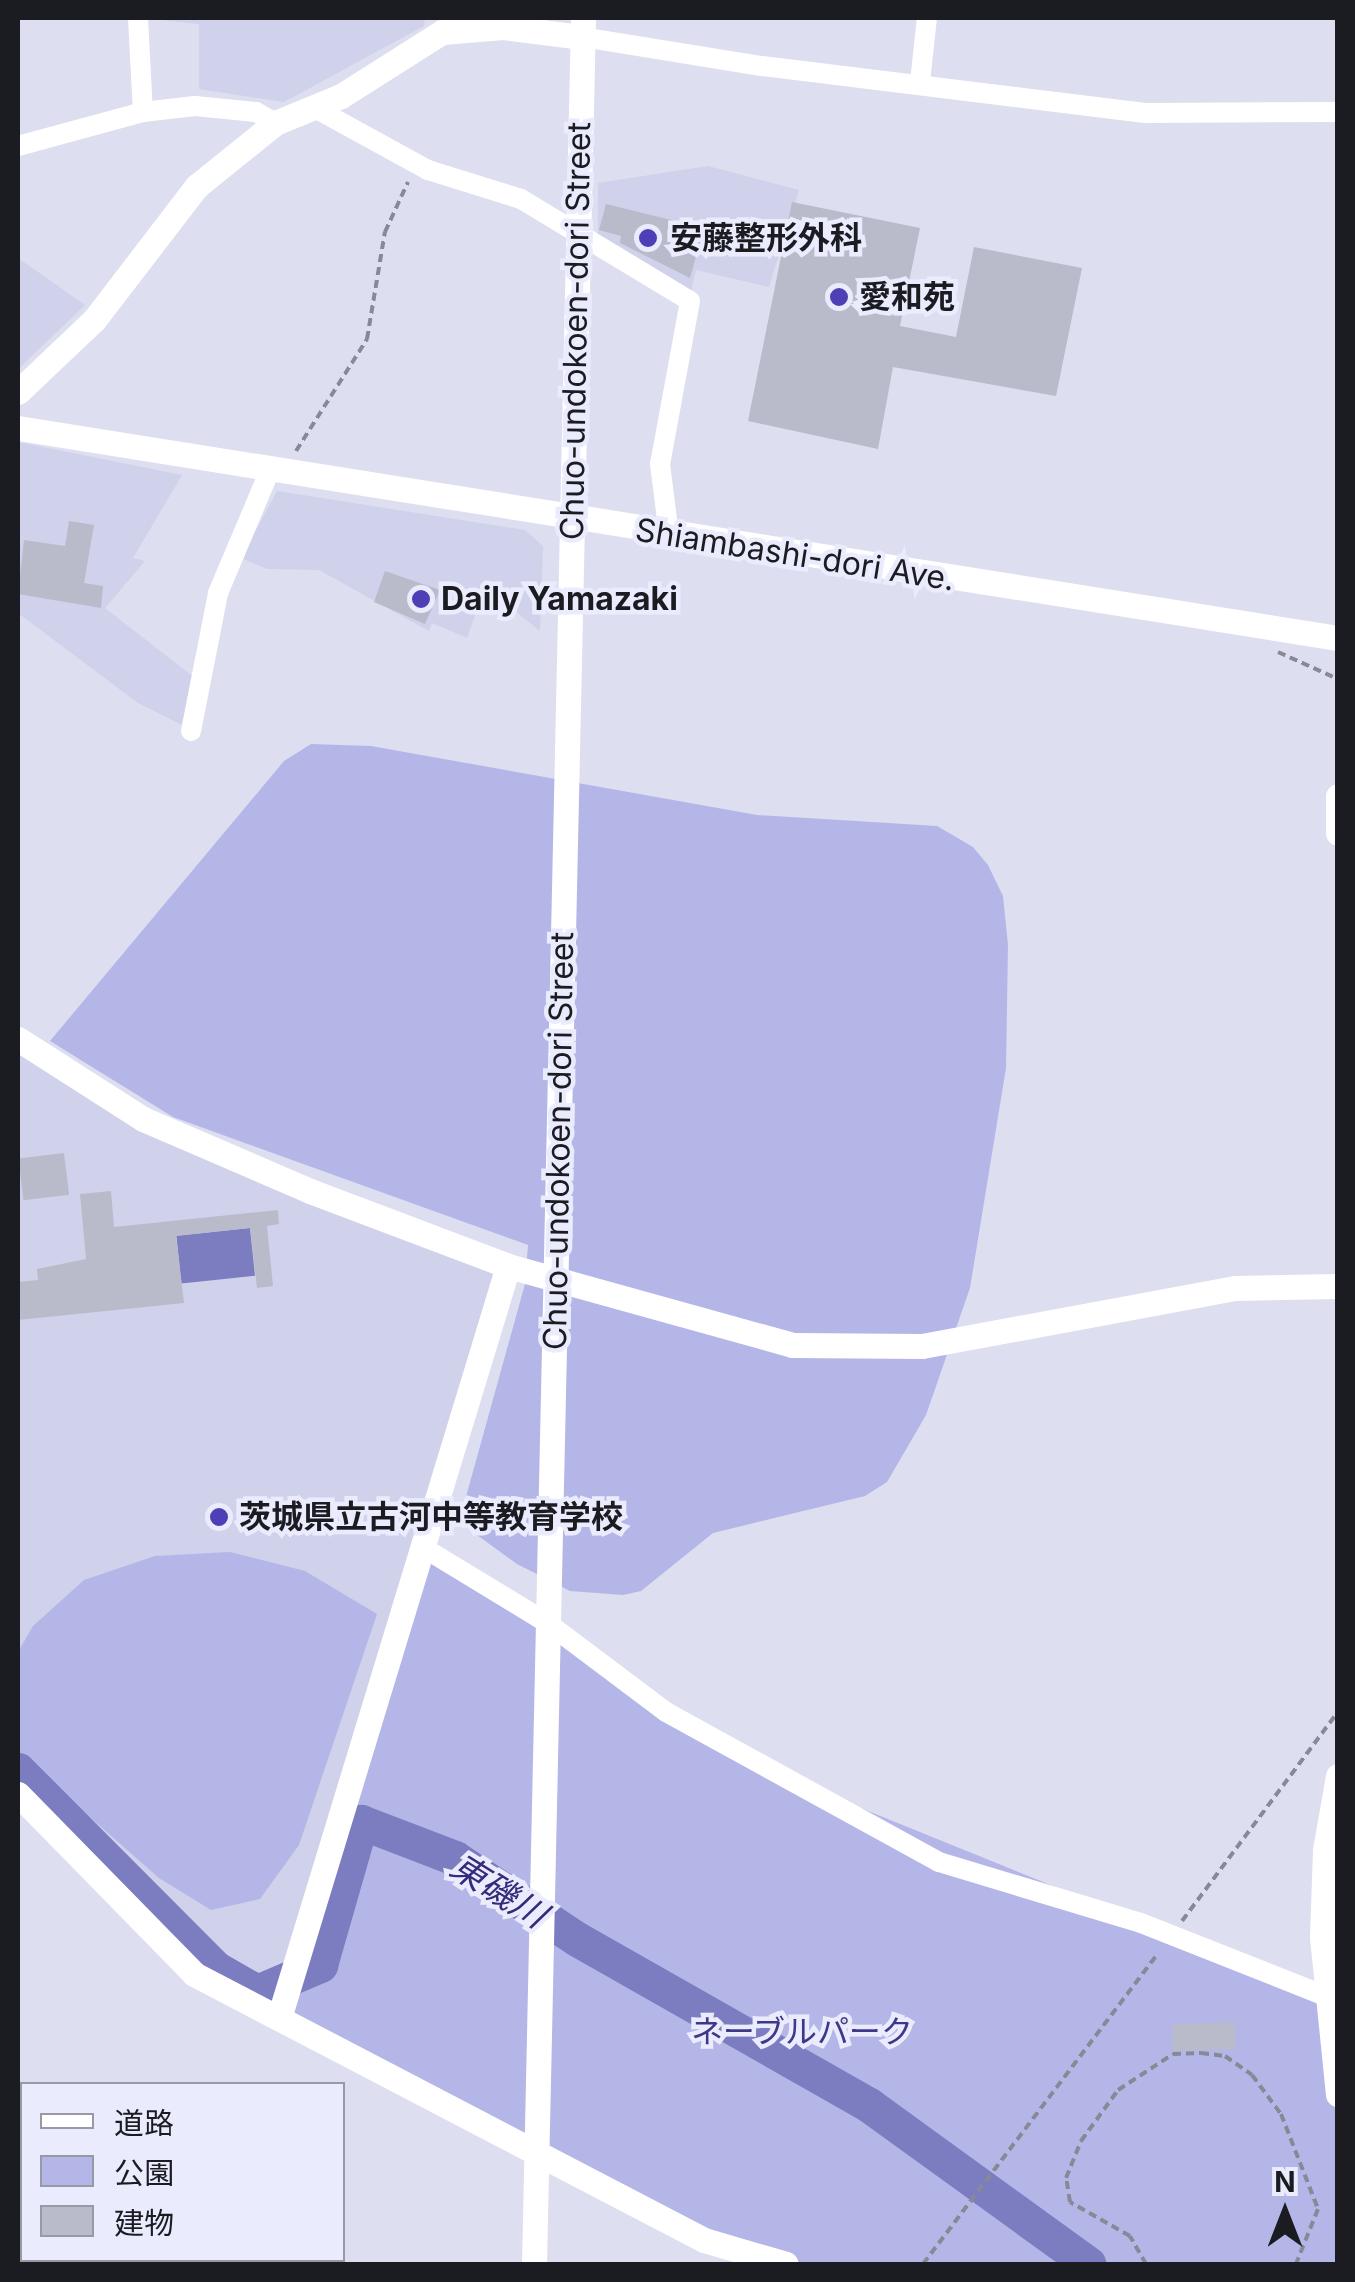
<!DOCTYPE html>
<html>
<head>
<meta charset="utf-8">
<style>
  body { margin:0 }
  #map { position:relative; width:1355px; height:2282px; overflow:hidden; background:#dddef0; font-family:Inter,"Noto Sans JP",sans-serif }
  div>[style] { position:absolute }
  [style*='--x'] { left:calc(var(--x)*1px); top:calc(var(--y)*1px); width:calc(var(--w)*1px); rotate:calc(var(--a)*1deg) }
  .built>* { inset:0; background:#d0d1ea }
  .green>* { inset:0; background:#b4b6e8 }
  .water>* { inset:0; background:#7c7dc0; transform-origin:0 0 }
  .river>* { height:35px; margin:-17.5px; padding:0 17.5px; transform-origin:17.5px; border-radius:17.5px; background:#7c7dc0 }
  .building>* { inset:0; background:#b9bbcb; transform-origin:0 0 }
  .path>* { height:4px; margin-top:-2px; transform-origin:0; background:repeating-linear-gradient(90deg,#888996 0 8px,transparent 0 13px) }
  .minor>* { height:20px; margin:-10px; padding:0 10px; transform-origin:10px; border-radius:10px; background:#fff }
  .tertiary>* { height:25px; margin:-12.5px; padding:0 12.5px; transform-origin:12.5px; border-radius:12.5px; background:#fff }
  .dots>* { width:28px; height:28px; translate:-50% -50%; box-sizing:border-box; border:5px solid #eaecfd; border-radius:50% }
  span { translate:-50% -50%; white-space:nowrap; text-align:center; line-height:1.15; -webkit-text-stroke:9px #eaecfd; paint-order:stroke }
  .poi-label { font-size:32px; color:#1b1c22; font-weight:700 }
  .left { translate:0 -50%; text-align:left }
  .street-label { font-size:32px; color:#1b1c22 }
  .park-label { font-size:32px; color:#3f3889 }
  .water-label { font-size:35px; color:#342b7b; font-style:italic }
  .frame { position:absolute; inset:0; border:20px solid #1b1c22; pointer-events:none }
  .legend { position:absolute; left:20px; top:2082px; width:325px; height:180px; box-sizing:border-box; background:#eaecfd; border:2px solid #9799a5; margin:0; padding:12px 18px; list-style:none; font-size:30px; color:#1b1c22 }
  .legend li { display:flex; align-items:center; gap:20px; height:50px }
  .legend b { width:50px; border:2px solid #9799a5 }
  .north { position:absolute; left:1235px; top:2162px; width:100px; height:100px; -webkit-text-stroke:8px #eaecfd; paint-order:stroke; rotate:0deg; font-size:28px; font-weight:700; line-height:40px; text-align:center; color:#1b1c22 }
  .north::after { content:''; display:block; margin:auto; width:35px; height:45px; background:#1b1c22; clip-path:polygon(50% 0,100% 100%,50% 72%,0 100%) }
</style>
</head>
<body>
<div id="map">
  <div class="built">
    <i style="clip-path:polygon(144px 18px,425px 18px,424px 26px,284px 102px,199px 89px,199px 24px)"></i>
    <i style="clip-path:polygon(708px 166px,799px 190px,769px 287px,696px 270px,691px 291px,598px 239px,598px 183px)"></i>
    <i style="clip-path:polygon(18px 258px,85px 305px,18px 369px)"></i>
    <i style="clip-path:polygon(18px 442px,182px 475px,133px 558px,145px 561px,105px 608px,195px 678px,184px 726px,138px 703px,18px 613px)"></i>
    <i style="clip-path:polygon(277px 491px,525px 530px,543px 546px,540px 631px,485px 587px,467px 638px,432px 623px,429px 631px,319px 570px,267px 569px,241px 558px)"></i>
    <i style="clip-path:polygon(18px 1053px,135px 1127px,494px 1270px,285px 1980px,265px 1988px,210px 1958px,67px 1805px,18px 1764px)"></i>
  </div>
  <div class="green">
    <i style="clip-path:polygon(311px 744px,371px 746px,757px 815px,937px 826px,973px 847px,988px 865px,1003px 896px,1008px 945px,1006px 1068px,970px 1288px,926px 1415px,887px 1482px,865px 1496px,713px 1533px,641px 1591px,623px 1595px,570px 1591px,517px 1564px,459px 1522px,525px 1284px,528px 1245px,173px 1117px,50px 1041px,284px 761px)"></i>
    <i style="clip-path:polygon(424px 1548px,762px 1768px,1322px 1995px,1322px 1943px,1337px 1936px,1337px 2264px,767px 2264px,279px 2018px)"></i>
    <i style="clip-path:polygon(230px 1552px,305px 1571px,377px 1614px,299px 1845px,260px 1899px,211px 1910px,159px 1878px,18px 1754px,18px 1652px,33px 1626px,84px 1580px,155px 1556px)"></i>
    <i style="clip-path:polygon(22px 2196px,22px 2260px,303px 2260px,18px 2264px)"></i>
  </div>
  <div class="water">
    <i style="left:250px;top:1228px;width:48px;height:74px;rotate:84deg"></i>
  </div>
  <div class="river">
    <i style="--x:18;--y:1770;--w:279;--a:45.1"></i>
    <i style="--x:215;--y:1968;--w:48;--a:29.7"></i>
    <i style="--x:257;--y:1992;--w:69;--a:-23.2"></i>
    <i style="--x:320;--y:1965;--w:149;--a:-74"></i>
    <i style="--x:361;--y:1822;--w:101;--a:21"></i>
    <i style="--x:455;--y:1858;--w:146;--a:33.6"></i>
    <i style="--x:577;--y:1939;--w:336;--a:29.6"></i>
    <i style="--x:869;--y:2105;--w:271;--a:35.9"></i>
  </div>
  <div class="building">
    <i style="clip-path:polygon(792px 202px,920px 228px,900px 326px,956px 337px,974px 247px,1082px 268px,1056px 396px,893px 367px,878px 449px,748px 421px)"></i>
    <i style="clip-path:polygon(606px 204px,704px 228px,690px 278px,620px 243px,621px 236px,599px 230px)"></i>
    <i style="clip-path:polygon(69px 521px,94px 525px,84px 583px,103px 586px,101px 608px,18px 594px,24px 540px,65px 546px)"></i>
    <i style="clip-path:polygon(385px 571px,440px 590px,425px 624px,374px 602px)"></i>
    <i style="left:64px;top:1153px;width:42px;height:46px;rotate:83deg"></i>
    <i style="clip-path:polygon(111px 1191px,114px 1227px,278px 1210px,279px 1224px,267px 1226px,273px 1286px,257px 1288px,250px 1228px,176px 1236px,184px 1303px,18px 1320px,18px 1282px,38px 1280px,37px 1269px,86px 1259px,80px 1194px)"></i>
    <i style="left:1235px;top:2022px;width:27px;height:63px;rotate:88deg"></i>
  </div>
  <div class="path">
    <i style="--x:296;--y:451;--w:133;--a:-57.6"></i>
    <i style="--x:367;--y:339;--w:109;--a:-80.5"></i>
    <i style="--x:385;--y:232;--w:55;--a:-65.3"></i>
    <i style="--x:1278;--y:652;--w:66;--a:24.2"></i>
    <i style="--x:1182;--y:1921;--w:261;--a:-53.3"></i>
    <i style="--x:923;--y:2264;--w:390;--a:-52.9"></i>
    <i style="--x:1146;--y:2264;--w:32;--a:-120"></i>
    <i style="--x:1130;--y:2236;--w:69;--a:-150.5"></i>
    <i style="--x:1070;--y:2202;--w:24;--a:-99"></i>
    <i style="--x:1066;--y:2178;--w:40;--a:-68"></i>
    <i style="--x:1081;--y:2141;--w:63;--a:-54"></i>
    <i style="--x:1118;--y:2090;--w:66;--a:-33.2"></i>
    <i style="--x:1173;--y:2054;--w:28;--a:-2"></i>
    <i style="--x:1201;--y:2053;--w:24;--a:7"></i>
    <i style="--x:1225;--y:2056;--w:33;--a:35"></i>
    <i style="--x:1252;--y:2075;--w:49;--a:53.4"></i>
    <i style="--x:1281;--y:2114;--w:102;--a:68.7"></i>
    <i style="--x:1318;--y:2209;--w:59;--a:111.8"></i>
  </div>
  <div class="minor">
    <i style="--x:138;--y:18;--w:94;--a:87"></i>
    <i style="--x:582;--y:37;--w:182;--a:9.2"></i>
    <i style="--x:762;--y:66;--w:388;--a:7"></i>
    <i style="--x:1147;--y:113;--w:191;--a:-0.3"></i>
    <i style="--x:920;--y:82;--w:64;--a:-83.8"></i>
    <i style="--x:313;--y:107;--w:131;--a:28.7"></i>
    <i style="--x:428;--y:170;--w:97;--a:17.3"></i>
    <i style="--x:521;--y:199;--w:197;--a:31.1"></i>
    <i style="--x:690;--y:301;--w:166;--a:100.4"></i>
    <i style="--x:660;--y:464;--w:72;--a:82.8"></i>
    <i style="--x:18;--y:146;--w:130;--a:-15.2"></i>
    <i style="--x:143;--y:112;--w:52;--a:-6.6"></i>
    <i style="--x:195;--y:106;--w:61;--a:5.6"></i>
    <i style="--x:256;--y:112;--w:22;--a:30"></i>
    <i style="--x:191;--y:731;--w:141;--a:-78.9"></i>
    <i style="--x:218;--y:593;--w:134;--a:-67.1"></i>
    <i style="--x:424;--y:1548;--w:146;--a:31.3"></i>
    <i style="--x:549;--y:1624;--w:146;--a:36.9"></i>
    <i style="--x:666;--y:1712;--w:311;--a:28.8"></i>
    <i style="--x:939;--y:1862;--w:211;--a:16.8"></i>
    <i style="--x:1141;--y:1923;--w:196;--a:21.6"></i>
  </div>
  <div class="tertiary">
    <i style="--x:18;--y:392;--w:105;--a:-43.5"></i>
    <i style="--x:94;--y:320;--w:169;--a:-52.5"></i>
    <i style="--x:197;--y:186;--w:100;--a:-38.9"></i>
    <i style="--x:275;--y:123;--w:71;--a:-22.2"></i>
    <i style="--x:341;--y:96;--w:120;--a:-32.4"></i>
    <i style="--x:442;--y:32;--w:61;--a:-4.7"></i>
    <i style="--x:503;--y:27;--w:80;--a:7.2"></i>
    <i style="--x:18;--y:428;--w:1337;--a:9.04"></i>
    <i style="--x:1338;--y:796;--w:37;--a:90"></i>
    <i style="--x:18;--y:1039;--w:148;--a:32.6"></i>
    <i style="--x:143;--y:1119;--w:182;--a:23.3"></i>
    <i style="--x:310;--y:1191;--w:212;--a:20.7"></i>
    <i style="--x:508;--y:1266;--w:295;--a:15.5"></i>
    <i style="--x:792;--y:1345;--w:130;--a:0.4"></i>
    <i style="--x:922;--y:1346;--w:318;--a:-10.5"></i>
    <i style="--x:1235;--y:1288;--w:103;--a:-1.1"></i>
    <i style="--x:1338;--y:1776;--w:75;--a:100"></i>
    <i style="--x:1325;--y:1850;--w:87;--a:92"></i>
    <i style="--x:1322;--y:1937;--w:158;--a:84.2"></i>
    <i style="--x:18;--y:1794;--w:252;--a:45.6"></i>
    <i style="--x:194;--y:1974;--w:575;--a:27.55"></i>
    <i style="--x:704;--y:2240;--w:85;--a:16.3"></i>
    <i style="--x:279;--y:2018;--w:786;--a:-73.06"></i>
    <i style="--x:534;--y:2264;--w:2247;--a:-88.75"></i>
  </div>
  <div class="dots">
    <i style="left:648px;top:238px;background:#4f3fb6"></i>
    <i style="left:839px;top:297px;background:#4f3fb6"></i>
    <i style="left:421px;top:599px;background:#4f3fb6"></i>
    <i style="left:219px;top:1517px;background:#4f3fb6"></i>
  </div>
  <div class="poi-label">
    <span class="left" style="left:670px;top:238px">安藤整形外科</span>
    <span class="left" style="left:859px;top:297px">愛和苑</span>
    <span class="left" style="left:441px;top:599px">Daily Yamazaki</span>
    <span class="left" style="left:239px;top:1517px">茨城県立古河中等教育学校</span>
  </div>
  <div class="street-label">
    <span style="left:576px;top:331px;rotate:-89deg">Chuo-undokoen-dori Street</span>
    <span style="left:795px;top:555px;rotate:9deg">Shiambashi-dori Ave.</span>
    <span style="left:559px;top:1141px;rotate:-89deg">Chuo-undokoen-dori Street</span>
  </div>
  <div class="park-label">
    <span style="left:802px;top:2032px">ネーブルパーク</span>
  </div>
  <div class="water-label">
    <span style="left:499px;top:1890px;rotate:32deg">東磯川</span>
  </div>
  <div class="frame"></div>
  <ul class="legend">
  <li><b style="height:12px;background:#fff"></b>道路</li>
  <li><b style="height:28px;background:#b4b6e8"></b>公園</li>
  <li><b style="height:28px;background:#b9bbcb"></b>建物</li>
  </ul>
  <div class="north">N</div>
</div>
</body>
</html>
